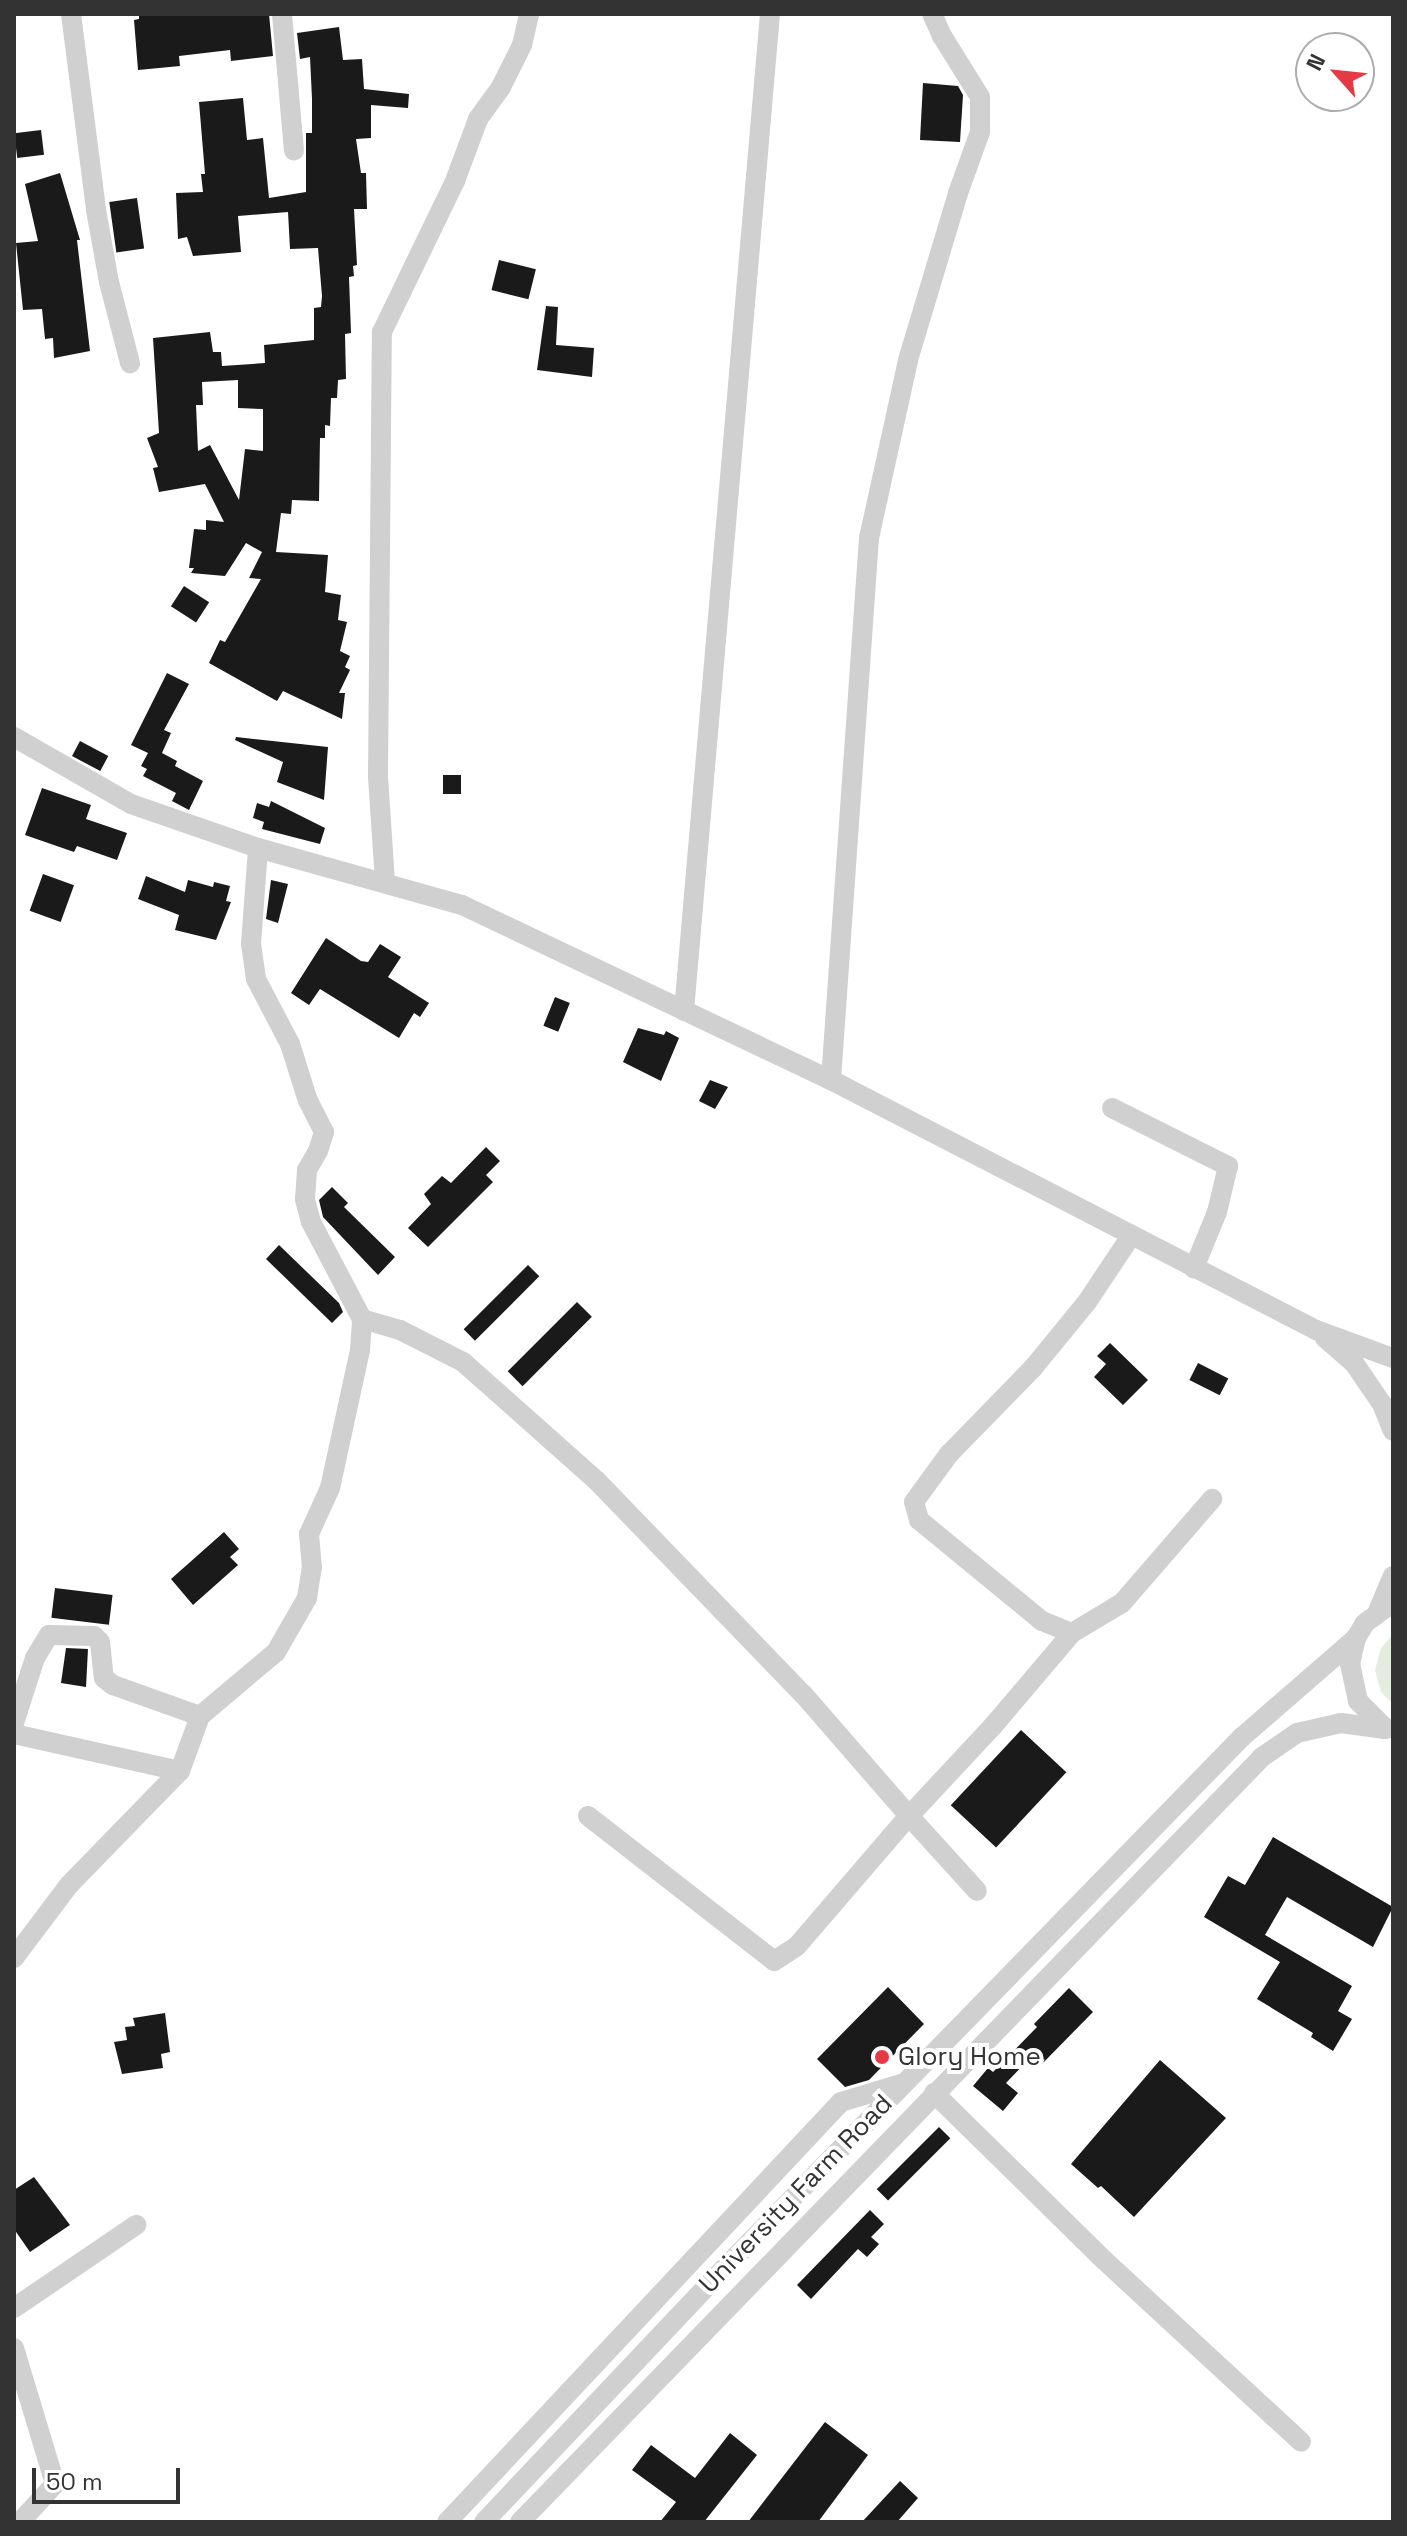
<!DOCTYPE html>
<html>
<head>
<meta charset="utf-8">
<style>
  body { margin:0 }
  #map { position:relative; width:1407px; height:2536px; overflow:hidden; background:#fff; font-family:"Space Grotesk",sans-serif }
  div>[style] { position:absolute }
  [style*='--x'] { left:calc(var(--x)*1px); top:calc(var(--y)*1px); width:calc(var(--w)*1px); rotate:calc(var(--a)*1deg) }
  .green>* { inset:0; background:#e6ecdf }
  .building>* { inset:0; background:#1a1a1a; transform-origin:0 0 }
  .minor>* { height:20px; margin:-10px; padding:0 10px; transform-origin:10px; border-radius:10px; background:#d0d0d0 }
  .dots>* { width:22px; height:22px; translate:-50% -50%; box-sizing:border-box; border:4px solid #fff; border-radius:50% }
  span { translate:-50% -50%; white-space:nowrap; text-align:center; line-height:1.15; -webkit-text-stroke:8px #fff; paint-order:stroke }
  .poi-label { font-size:26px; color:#333 }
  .left { translate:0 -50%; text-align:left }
  .street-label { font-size:26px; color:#333 }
  .frame { position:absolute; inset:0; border:16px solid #333; pointer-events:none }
  .north { position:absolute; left:1295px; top:32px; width:80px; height:80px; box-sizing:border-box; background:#fff; border:2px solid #adadad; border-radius:50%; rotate:297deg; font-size:22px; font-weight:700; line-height:32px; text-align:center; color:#333 }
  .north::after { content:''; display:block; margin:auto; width:28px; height:36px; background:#e63946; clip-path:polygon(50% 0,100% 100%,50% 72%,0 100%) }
  .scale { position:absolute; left:32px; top:2468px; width:148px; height:36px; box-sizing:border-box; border:4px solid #333; border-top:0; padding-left:10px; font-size:24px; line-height:28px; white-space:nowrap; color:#333; -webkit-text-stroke:6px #fff; paint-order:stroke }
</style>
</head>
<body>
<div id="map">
  <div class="green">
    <i style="clip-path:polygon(1393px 1634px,1393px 1704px,1381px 1692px,1375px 1670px,1381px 1648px)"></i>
  </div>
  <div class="building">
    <i style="clip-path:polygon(139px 14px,269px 14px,273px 56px,231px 61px,230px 50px,179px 56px,180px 66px,138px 70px,134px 20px,139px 19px)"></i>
    <i style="clip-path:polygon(evenodd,339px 27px,343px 60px,362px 59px,364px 89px,409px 94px,408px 108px,371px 105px,371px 138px,356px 139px,361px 173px,366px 173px,367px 209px,354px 209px,357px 265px,353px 266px,354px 276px,349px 277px,351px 333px,345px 334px,346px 379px,338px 380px,337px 398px,331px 398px,330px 426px,325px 425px,325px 438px,320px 438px,319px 501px,292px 500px,291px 514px,281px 513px,276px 552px,328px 555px,325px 592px,341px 595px,338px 620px,347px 622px,340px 651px,350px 656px,345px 667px,350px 670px,339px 693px,345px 693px,342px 719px,283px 691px,277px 701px,209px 663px,220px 640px,225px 642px,261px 579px,249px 578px,262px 552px,246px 543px,225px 576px,191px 573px,194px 568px,189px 568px,194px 529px,206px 530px,206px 520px,224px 522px,205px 484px,159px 492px,153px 468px,158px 467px,147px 438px,159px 433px,153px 338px,210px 332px,213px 352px,221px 352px,222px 366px,265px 363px,264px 345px,314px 340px,314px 308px,321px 307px,322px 296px,318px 248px,290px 249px,288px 212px,238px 216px,241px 252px,193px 256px,187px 237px,178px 239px,176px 193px,203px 192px,201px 174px,205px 174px,199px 102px,243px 98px,247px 140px,263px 138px,269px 198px,306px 192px,306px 133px,312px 133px,312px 99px,310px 57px,300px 59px,297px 33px,339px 27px,238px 380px,238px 408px,263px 409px,263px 451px,245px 449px,239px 500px,210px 445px,198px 451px,196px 405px,203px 405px,202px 382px,238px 380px)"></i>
    <i style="clip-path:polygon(923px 83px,958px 86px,963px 95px,960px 142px,920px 140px)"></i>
    <i style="left:41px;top:130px;width:25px;height:27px;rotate:83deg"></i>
    <i style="clip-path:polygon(60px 173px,80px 240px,77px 240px,90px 351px,54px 358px,53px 338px,45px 339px,42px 309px,23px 310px,16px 243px,38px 241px,25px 184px)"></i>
    <i style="left:137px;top:198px;width:51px;height:28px;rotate:82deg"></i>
    <i style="left:499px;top:260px;width:38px;height:31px;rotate:14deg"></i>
    <i style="clip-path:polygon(546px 306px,558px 307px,556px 345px,594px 348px,592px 377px,537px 370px)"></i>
    <i style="left:184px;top:586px;width:30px;height:24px;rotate:33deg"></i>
    <i style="clip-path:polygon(167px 673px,189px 684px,164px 730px,171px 733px,162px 753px,177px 761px,175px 766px,203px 781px,189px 810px,172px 801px,176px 793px,143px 776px,147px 769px,141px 766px,148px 753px,131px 745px)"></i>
    <i style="clip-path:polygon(236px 737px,328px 747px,324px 800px,277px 782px,283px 762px,235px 740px)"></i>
    <i style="left:80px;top:741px;width:32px;height:17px;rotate:28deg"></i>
    <i style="left:443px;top:775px;width:18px;height:19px"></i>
    <i style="clip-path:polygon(42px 788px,91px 805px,86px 819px,127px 833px,117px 860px,77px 846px,74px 852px,25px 835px)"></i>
    <i style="clip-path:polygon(271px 801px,325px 828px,320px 844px,262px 829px,264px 822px,253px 818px,257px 803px,269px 807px)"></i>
    <i style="left:43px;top:874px;width:33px;height:39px;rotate:20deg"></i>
    <i style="clip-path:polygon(146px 876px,185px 892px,188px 880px,213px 887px,214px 882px,230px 886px,226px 901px,231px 902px,216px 940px,175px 930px,179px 915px,138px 899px)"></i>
    <i style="clip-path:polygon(271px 880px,288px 884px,278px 923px,266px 919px)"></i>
    <i style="clip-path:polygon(326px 938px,361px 961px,368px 962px,380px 944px,401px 957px,388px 977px,429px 1003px,420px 1017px,414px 1013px,399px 1038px,320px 989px,309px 1005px,291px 993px)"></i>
    <i style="left:555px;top:997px;width:16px;height:31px;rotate:22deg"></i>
    <i style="clip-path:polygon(638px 1028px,664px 1035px,666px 1031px,679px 1038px,661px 1081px,623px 1062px)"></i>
    <i style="clip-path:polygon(710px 1080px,728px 1087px,715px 1109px,699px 1101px)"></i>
    <i style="clip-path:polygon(486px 1147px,500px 1161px,486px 1175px,493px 1182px,428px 1247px,408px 1228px,431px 1204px,424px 1194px,442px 1176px,451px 1183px)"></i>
    <i style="clip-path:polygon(332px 1187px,348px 1203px,344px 1207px,395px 1257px,378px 1275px,323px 1217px,319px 1200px)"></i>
    <i style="clip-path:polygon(279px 1245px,339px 1303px,343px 1312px,332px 1323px,266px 1259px)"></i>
    <i style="left:528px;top:1265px;width:16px;height:91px;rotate:45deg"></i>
    <i style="left:577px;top:1302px;width:21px;height:98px;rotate:45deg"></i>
    <i style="clip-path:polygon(1110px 1343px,1148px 1380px,1123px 1405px,1094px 1377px,1106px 1364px,1097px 1356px)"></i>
    <i style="left:1198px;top:1363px;width:34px;height:19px;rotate:27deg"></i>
    <i style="clip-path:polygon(224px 1532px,239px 1549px,230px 1557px,238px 1565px,193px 1605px,171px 1579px)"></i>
    <i style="left:55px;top:1588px;width:58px;height:30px;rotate:7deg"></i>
    <i style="clip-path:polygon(66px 1648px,88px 1649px,86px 1687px,61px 1683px)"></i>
    <i style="left:1021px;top:1730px;width:62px;height:103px;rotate:43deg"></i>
    <i style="clip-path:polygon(1273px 1837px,1393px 1907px,1373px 1947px,1287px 1897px,1265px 1935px,1352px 1986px,1338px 2011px,1352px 2019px,1333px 2051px,1311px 2037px,1313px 2033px,1257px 1999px,1280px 1962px,1204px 1917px,1228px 1876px,1245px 1885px)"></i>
    <i style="clip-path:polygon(888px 1987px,924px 2024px,869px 2080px,845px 2087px,817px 2059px)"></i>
    <i style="clip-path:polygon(1069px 1988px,1093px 2012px,1039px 2067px,1030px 2058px,1006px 2083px,1018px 2093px,1003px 2111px,973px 2086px,988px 2068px,993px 2072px,1037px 2027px,1034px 2024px)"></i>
    <i style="clip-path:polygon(165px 2013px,170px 2052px,161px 2054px,163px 2068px,122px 2074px,114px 2042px,127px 2040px,125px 2027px,135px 2026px,133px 2018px)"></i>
    <i style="clip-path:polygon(1160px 2060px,1226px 2118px,1134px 2217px,1101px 2186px,1098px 2188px,1071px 2164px)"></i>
    <i style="left:939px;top:2127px;width:16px;height:88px;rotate:45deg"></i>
    <i style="clip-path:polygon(34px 2177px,70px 2225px,30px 2252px,14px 2229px,14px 2190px)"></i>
    <i style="clip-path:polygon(870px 2210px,884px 2224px,871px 2237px,879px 2244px,867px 2257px,858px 2249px,811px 2299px,797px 2285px)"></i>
    <i style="clip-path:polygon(825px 2422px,868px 2455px,818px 2522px,748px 2522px)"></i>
    <i style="clip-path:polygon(730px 2433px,757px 2455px,704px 2522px,660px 2522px,676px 2502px,632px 2470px,651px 2445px,695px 2478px)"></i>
    <i style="clip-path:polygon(900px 2481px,918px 2498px,897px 2522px,862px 2522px)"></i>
  </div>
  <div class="minor">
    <i style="--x:71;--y:14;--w:198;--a:82.7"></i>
    <i style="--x:96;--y:210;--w:73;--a:79.8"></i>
    <i style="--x:109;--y:282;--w:84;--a:75.5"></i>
    <i style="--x:282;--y:14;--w:137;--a:85"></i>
    <i style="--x:14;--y:737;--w:135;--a:29.8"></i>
    <i style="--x:131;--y:804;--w:134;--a:19.1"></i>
    <i style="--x:258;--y:848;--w:212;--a:15.6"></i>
    <i style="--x:462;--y:905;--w:408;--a:25.4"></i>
    <i style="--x:831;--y:1080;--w:546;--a:27.27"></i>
    <i style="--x:1316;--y:1330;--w:82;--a:20"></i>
    <i style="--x:385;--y:882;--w:106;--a:-93.8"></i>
    <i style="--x:378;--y:776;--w:444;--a:-89.5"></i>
    <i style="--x:382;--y:332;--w:168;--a:-64.2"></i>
    <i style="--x:455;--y:181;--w:66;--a:-69.6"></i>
    <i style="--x:478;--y:119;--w:39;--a:-54"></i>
    <i style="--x:501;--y:87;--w:47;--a:-63.4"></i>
    <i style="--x:522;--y:45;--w:32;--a:-77"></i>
    <i style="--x:684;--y:1011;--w:1001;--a:-85.07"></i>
    <i style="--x:831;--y:1080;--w:543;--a:-85.99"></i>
    <i style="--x:869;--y:538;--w:182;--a:-77.6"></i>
    <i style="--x:908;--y:360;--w:174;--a:-73.3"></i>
    <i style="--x:958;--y:193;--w:65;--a:-70.2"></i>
    <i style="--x:980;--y:132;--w:35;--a:-90"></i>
    <i style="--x:980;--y:97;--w:72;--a:-121.9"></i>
    <i style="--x:942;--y:36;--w:24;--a:-114"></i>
    <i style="--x:1112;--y:1108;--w:130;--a:26.6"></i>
    <i style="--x:1228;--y:1166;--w:47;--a:103.4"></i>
    <i style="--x:1217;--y:1212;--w:61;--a:112.3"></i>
    <i style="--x:1131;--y:1236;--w:79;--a:123.7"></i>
    <i style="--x:1087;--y:1302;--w:85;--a:129.3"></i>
    <i style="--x:1033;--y:1368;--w:120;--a:134.3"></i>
    <i style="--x:949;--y:1454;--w:59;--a:126.1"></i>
    <i style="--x:914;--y:1502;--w:19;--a:74"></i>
    <i style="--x:919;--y:1520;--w:159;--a:39.4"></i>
    <i style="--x:1042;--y:1621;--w:32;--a:22"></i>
    <i style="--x:1072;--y:1633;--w:58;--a:-31"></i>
    <i style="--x:1122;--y:1603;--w:138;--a:-49.1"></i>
    <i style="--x:362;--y:1319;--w:40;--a:16"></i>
    <i style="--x:400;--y:1330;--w:71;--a:26.9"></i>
    <i style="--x:463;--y:1362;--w:178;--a:41.6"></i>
    <i style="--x:596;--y:1480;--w:298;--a:46"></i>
    <i style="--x:803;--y:1694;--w:162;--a:49"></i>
    <i style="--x:909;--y:1816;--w:123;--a:-47"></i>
    <i style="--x:993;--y:1726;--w:122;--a:-49.7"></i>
    <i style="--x:1325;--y:1338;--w:38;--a:41"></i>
    <i style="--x:1354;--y:1363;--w:50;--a:55.7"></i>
    <i style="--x:1382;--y:1404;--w:29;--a:68"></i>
    <i style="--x:1378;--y:1611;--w:38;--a:-67"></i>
    <i style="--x:14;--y:1723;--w:68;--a:-72.1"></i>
    <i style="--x:35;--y:1658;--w:27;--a:-59"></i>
    <i style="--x:49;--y:1635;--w:45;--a:1.3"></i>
    <i style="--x:94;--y:1636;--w:8;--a:45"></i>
    <i style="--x:100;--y:1642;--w:36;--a:84"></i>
    <i style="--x:104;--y:1678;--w:11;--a:38"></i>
    <i style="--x:113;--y:1685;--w:92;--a:19.6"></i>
    <i style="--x:1386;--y:1729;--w:40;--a:-135"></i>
    <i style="--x:1358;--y:1701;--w:38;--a:-102"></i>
    <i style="--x:1350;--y:1664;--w:27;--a:-77"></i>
    <i style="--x:1356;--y:1638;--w:17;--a:-59"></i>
    <i style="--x:1365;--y:1623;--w:34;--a:-36"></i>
    <i style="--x:14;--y:1734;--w:170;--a:12.6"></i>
    <i style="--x:588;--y:1816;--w:236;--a:37.9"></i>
    <i style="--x:774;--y:1961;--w:27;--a:-33"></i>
    <i style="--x:797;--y:1946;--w:172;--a:-49.3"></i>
    <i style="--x:909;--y:1816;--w:101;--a:47.8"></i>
    <i style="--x:14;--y:1958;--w:91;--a:-53"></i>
    <i style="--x:69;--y:1885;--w:159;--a:-45.8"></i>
    <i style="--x:180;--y:1771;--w:59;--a:-70"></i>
    <i style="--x:200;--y:1716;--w:99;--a:-40.1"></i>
    <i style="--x:276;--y:1652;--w:62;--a:-60.1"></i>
    <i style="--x:307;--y:1598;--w:30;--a:-81"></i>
    <i style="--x:312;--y:1568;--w:34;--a:-95"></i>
    <i style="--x:309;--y:1534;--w:51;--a:-65.5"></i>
    <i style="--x:330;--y:1488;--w:141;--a:-77.7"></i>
    <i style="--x:360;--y:1350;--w:31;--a:-86"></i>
    <i style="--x:362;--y:1319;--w:110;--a:-117.7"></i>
    <i style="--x:311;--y:1222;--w:24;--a:-105"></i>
    <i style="--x:305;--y:1199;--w:29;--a:-86"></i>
    <i style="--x:307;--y:1170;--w:22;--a:-60"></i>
    <i style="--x:318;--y:1151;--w:20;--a:-72"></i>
    <i style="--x:324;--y:1132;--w:35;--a:-117"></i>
    <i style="--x:308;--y:1101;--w:60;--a:-107.5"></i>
    <i style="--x:290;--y:1044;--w:73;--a:-117.6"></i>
    <i style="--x:256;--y:979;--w:35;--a:-98"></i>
    <i style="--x:251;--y:944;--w:96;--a:-85.8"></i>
    <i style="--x:934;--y:2093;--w:238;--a:44.5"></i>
    <i style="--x:1104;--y:2260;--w:268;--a:42.7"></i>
    <i style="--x:14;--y:2308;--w:148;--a:-34.2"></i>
    <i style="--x:14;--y:2348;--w:142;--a:73.2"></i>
    <i style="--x:55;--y:2484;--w:52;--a:132.6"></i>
    <i style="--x:447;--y:2522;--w:576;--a:-46.83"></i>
    <i style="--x:841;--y:2102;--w:63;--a:-16.7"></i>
    <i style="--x:484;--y:2522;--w:322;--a:-46.6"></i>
    <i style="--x:705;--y:2288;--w:769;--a:-45.74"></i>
    <i style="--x:1242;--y:1737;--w:151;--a:-41"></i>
    <i style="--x:520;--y:2522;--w:1066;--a:-45.87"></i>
    <i style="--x:1262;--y:1757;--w:42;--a:-34.4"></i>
    <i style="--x:1297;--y:1733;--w:45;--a:-12.8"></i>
    <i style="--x:1341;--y:1723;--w:44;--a:7.8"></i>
  </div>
  <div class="dots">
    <i style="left:882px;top:2057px;background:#e63946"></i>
  </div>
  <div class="poi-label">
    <span class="left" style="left:898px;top:2057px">Glory Home</span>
  </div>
  <div class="street-label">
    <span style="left:796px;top:2194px;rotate:-46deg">University Farm Road</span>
  </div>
  <div class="frame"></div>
  <div class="north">N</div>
  <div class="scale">50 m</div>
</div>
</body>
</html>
